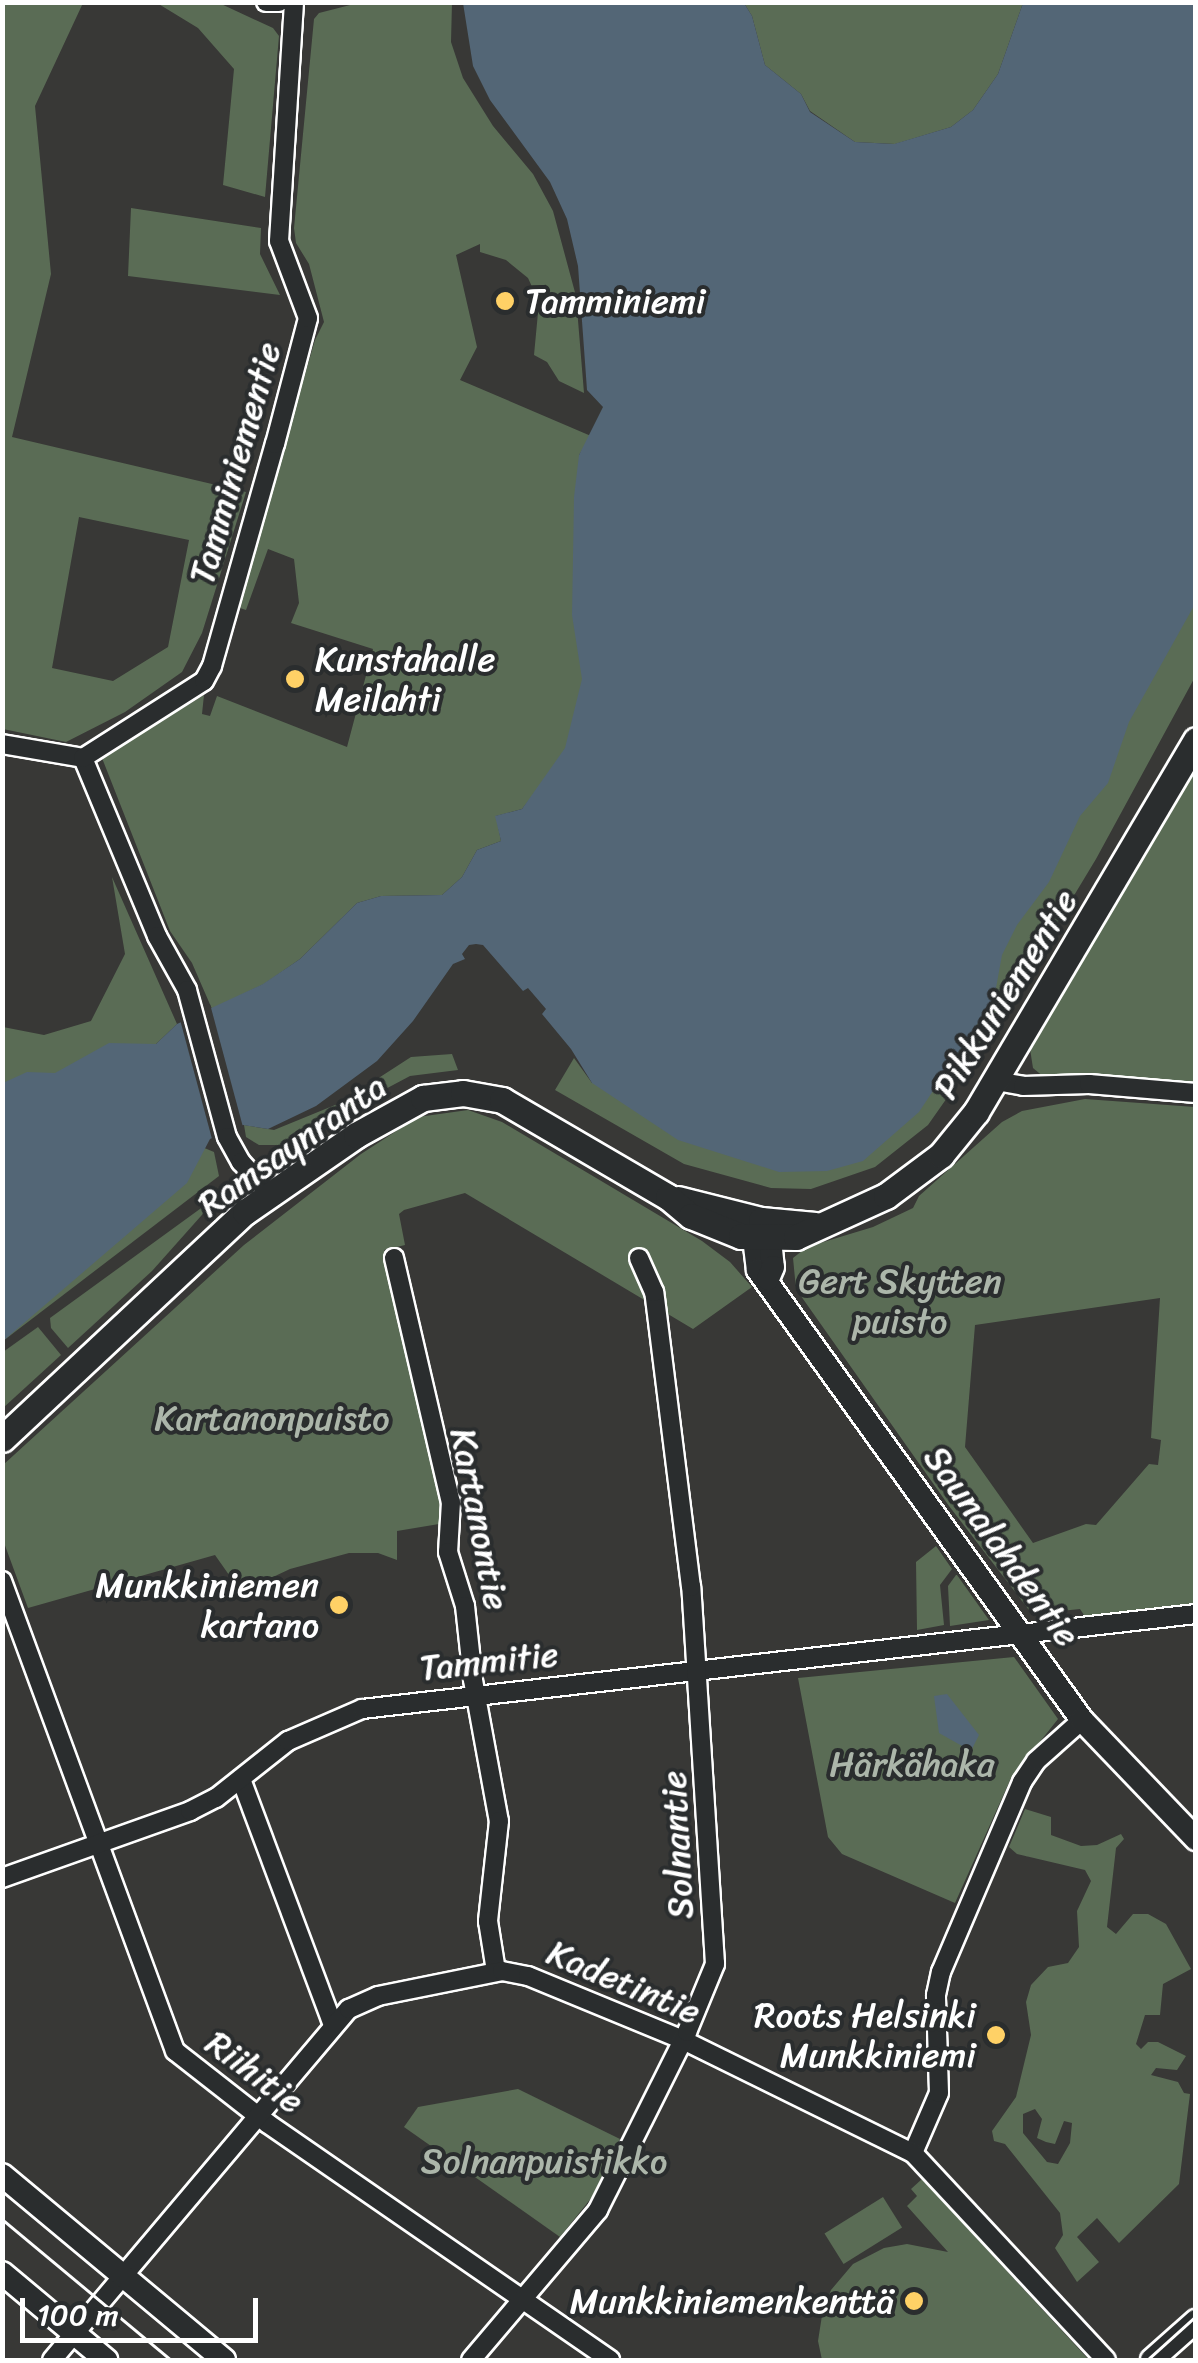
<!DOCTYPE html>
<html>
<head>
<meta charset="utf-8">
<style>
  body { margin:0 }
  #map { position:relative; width:1198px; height:2363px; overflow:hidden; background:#383836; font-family:Sriracha,sans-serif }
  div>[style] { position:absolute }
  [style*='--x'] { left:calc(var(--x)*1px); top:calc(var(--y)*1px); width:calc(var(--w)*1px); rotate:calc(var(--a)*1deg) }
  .green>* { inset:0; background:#5a6c55; transform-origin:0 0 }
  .water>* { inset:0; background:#536676 }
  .pier>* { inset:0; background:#383836; transform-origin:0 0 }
  .roads { filter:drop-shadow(2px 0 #fff) drop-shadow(-2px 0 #fff) drop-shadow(0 2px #fff) drop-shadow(0 -2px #fff) }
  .minor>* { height:18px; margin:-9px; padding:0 9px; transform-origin:9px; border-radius:9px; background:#2a2d2e }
  .tertiary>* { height:22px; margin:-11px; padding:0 11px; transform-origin:11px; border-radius:11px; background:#2a2d2e }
  .secondary>* { height:25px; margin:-12.5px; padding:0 12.5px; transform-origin:12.5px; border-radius:12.5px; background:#2a2d2e }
  .tram>* { height:2.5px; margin:-1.25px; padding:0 1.25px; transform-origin:1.25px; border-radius:1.25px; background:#fff }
  .dots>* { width:28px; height:28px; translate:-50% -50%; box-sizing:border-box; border:5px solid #2a2d2e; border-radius:50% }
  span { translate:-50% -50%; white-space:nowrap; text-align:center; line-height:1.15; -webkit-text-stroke:8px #2a2d2e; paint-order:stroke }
  .poi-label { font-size:35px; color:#fff }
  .left { translate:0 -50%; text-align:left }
  .right { translate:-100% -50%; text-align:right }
  .street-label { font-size:35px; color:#fff }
  .park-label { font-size:35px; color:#acb6aa }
  .frame { position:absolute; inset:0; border:5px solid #fff; pointer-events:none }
  .scale { position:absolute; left:20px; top:2298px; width:238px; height:45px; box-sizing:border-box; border:5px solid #fff; border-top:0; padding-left:12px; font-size:30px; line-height:35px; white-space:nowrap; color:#fff; -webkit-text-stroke:8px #2a2d2e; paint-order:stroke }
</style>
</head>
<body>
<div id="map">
  <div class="green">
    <i style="clip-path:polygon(evenodd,3px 2px,83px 3px,35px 106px,51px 274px,12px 437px,246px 492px,202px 633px,182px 672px,125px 712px,66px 742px,3px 729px,3px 2px,79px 517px,189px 540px,168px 647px,113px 681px,52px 668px,79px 517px)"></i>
    <i style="clip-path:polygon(157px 3px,219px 3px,273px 28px,279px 36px,265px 197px,223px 185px,234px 69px,198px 28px)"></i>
    <i style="clip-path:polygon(358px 3px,452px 3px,451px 42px,463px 78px,493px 126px,533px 174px,553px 211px,576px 296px,584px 393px,559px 381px,547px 362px,534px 355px,539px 302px,528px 278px,506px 260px,480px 252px,480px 244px,456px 255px,477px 347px,460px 380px,591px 436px,579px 455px,608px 699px,522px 809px,496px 816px,501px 841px,477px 850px,462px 877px,442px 895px,381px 896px,357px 903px,300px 959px,264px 984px,212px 1009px,192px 963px,170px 931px,102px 758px,204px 695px,202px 714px,210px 716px,217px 696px,347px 747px,373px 649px,291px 623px,299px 603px,294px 559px,268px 549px,246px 610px,237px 607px,315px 340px,324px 322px,309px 264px,296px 243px,294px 228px,314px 19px,319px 13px)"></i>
    <i style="clip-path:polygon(744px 3px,1023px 3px,998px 74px,973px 110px,951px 127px,895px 144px,855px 142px,810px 111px,801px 94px,765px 65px,752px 16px)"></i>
    <i style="clip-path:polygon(131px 208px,261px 228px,260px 254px,280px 295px,128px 276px)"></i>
    <i style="clip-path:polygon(1195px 488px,1195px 677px,1096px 859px,982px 1048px,928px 1125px,875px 1167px,811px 1189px,771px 1188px,684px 1164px,555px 1090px,574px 1058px,592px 1083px,981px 995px)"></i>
    <i style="clip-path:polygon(1195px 762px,1195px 1091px,1045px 1078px,1033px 1068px,1030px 1049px)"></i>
    <i style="clip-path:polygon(112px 877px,177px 1024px,156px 1044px,3px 1138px,3px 1027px,44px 1035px,91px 1021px,125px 954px)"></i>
    <i style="clip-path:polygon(452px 1054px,458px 1070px,410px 1076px,280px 1145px,259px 1145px,246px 1137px,244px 1125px,274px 1130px,340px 1103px,411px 1057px)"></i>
    <i style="clip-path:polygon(evenodd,1085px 1099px,1195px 1107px,1195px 1604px,1086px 1618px,1080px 1609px,1032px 1614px,949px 1506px,796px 1289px,793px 1258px,807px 1247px,873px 1227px,913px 1208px,919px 1196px,1002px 1122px,1022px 1111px,1085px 1099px,1160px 1298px,1151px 1438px,1161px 1440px,1158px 1465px,1149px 1464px,1096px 1525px,1086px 1524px,1033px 1543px,965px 1447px,975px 1325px,1160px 1298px)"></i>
    <i style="clip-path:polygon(468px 1110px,502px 1122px,702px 1241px,730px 1262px,752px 1287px,693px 1329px,465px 1193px,404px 1210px,399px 1214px,405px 1245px,384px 1250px,394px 1272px,445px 1523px,397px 1531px,397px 1560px,378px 1553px,349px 1553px,290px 1569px,241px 1592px,215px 1555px,28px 1608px,3px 1540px,3px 1465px,244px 1245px,361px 1154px,418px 1117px)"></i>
    <i style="clip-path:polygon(202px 1147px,214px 1152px,219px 1176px,3px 1341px,3px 1304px)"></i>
    <i style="clip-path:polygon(204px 1206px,209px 1207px,152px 1271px,68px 1348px,51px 1328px,50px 1318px)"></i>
    <i style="clip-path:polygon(38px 1327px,61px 1355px,3px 1408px,3px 1352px)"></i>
    <i style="clip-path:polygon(936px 1546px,952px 1569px,940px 1585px,944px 1625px,917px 1630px,916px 1562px)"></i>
    <i style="clip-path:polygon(956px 1575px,957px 1575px,989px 1620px,950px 1626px,948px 1586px)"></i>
    <i style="clip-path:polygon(1014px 1657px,1058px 1719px,1011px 1778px,955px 1903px,842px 1854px,828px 1837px,798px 1678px)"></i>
    <i style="clip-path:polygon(evenodd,1025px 1809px,1051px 1817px,1051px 1835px,1081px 1846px,1097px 1845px,1121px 1834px,1124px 1839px,1116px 1848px,1107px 1927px,1116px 1934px,1133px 1914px,1148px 1914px,1166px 1924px,1191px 1969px,1163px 1984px,1160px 2015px,1145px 2015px,1136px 2044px,1141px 2049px,1148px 2042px,1158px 2042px,1186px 2056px,1177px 2070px,1156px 2068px,1151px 2075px,1178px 2082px,1184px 2093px,1190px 2094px,1179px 2184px,1119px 2243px,1097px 2218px,1077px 2237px,1099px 2262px,1077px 2282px,1055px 2248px,1063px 2235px,1060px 2213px,1005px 2144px,994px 2141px,992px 2131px,1016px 2097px,1031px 2035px,1026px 2002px,1031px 1985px,1048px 1967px,1068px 1963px,1079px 1947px,1077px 1911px,1091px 1881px,1085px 1870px,1017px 1854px,1009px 1847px,1025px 1809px,1035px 2109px,1042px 2119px,1037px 2138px,1046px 2142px,1055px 2144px,1064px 2121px,1072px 2123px,1070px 2143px,1058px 2164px,1047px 2162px,1023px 2133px,1023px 2114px,1035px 2109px)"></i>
    <i style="clip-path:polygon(518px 2089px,620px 2139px,592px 2197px,560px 2237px,404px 2127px,418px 2107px)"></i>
    <i style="clip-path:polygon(922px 2179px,1089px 2360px,822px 2360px,818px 2341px,823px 2309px,831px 2290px,853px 2264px,884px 2248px,907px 2244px,948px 2252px,907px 2206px,917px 2196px,911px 2189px)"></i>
    <i style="left:883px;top:2197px;width:36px;height:69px;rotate:58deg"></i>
  </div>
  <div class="water">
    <i style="clip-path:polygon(463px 3px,744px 3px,752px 16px,765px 65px,801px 94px,810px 112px,855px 142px,894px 144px,951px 127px,973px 110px,998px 74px,1023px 3px,1195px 3px,1195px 604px,1129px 722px,1108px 783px,1080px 816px,1049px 882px,1017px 925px,1002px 955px,994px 999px,919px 1112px,863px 1161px,827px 1171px,779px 1172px,678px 1140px,592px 1083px,571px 1049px,542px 1014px,546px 1009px,528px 988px,523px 991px,483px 945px,476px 944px,469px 945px,462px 954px,465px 959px,453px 964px,413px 1021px,377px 1061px,316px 1106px,268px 1129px,243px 1125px,210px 1139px,187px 1183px,3px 1341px,3px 1083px,27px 1072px,55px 1073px,109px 1043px,156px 1044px,177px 1024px,263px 984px,300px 959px,357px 903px,381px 896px,442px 895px,462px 877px,477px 850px,501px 841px,495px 816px,522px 809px,565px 748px,582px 679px,572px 615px,574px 497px,579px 455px,603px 407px,587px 390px,578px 266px,567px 219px,550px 182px,490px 100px,473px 66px)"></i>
    <i style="clip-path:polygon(947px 1694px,979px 1735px,971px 1751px,939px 1733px,934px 1696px)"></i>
  </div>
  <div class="pier">
    <i style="left:210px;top:1004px;width:131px;height:33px;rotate:75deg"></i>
  </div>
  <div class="roads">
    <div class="minor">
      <i style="--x:266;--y:2;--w:13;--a:0"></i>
      <i style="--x:2;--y:744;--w:82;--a:9.8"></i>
      <i style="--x:83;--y:758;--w:193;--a:67.4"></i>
      <i style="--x:157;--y:936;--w:62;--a:60.9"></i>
      <i style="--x:187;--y:990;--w:152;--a:74.8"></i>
      <i style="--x:227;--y:1137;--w:29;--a:61"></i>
      <i style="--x:241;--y:1162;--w:43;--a:47.8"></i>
      <i style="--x:83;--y:758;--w:143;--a:-32.5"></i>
      <i style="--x:204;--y:681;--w:17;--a:-62"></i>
      <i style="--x:212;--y:666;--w:231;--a:-74.2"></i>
      <i style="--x:275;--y:444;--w:130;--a:-75.3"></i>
      <i style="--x:308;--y:318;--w:82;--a:-110.6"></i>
      <i style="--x:279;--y:241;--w:239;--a:-86.4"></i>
      <i style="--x:996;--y:1081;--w:27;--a:10"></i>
      <i style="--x:1023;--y:1086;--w:66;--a:-1.7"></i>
      <i style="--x:1089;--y:1084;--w:107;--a:4.8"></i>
      <i style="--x:394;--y:1258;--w:251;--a:76.9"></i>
      <i style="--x:451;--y:1502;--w:50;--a:93.4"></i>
      <i style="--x:448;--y:1552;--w:57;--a:72.5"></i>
      <i style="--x:465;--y:1606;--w:74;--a:83.8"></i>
      <i style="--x:473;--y:1680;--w:143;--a:79.6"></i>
      <i style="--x:499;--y:1821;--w:101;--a:96.3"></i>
      <i style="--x:488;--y:1921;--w:51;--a:80.9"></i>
      <i style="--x:2;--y:1581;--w:501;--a:69.79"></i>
      <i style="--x:175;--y:2051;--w:117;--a:38"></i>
      <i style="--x:267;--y:2123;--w:417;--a:34.6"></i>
      <i style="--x:241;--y:1779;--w:263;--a:69.5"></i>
      <i style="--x:2;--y:1878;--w:200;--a:-19.6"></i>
      <i style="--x:190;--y:1811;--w:29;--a:-27"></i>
      <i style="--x:216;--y:1798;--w:92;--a:-38.4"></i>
      <i style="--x:288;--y:1741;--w:81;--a:-23.4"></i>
      <i style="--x:362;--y:1709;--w:839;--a:-6.5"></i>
      <i style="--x:913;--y:2153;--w:65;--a:-66.6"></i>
      <i style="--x:939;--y:2093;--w:98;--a:-91.8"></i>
      <i style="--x:936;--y:1995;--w:24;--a:-78"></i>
      <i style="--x:941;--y:1972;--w:207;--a:-66.9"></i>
      <i style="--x:1022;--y:1782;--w:25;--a:-56"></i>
      <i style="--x:1036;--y:1761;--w:62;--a:-41.7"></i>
      <i style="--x:52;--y:2360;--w:460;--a:-49.8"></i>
      <i style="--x:349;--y:2009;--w:32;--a:-24"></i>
      <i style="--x:378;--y:1996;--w:126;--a:-11.4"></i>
      <i style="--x:502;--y:1971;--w:26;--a:11"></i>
      <i style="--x:528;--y:1976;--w:168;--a:22.4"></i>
      <i style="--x:683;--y:2040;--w:256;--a:26.2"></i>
      <i style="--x:913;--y:2153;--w:283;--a:47"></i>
      <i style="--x:471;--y:2360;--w:197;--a:-49.7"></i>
      <i style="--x:598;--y:2210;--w:199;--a:-63.4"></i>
      <i style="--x:687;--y:2032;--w:74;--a:-67.6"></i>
      <i style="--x:715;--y:1964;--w:378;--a:-93.6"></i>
      <i style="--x:691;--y:1587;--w:297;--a:-97.1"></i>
      <i style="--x:654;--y:1292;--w:37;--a:-114"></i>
    </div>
    <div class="tertiary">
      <i style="--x:761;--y:1220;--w:19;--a:111"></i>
      <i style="--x:754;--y:1238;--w:32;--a:83"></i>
      <i style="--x:758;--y:1270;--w:555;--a:54.25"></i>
      <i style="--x:1082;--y:1720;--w:165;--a:46.2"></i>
      <i style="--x:761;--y:1221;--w:21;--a:65"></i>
      <i style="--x:770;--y:1240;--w:27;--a:84"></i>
      <i style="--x:773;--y:1267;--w:13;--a:113"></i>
      <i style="--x:2;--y:2175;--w:289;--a:39.8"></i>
      <i style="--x:2;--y:2273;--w:136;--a:39.9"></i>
      <i style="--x:1152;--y:2360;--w:59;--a:-41.6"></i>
    </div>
    <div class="secondary">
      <i style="--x:678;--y:1199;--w:86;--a:14.2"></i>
      <i style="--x:761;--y:1220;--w:54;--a:5.3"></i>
      <i style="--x:2;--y:1439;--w:333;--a:-43.1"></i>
      <i style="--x:245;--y:1212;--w:135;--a:-34.7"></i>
      <i style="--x:356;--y:1135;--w:77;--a:-28.9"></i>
      <i style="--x:423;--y:1098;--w:40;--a:-7.1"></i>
      <i style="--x:463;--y:1093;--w:40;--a:10"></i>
      <i style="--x:502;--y:1100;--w:192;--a:30.3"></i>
      <i style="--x:668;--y:1197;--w:30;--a:40"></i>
      <i style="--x:691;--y:1216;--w:54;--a:21.8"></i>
      <i style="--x:741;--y:1236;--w:55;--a:1"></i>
      <i style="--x:796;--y:1237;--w:99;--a:-24.5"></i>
      <i style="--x:886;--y:1196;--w:69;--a:-36.7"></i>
      <i style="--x:941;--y:1155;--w:55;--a:-50.9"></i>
      <i style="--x:976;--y:1112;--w:432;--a:-59.4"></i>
    </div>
  </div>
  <div class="tram">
    <i style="--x:2;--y:2219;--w:220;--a:39.8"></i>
    <i style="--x:1147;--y:2360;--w:66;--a:-41.9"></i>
  </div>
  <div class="dots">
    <i style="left:505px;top:301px;background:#ffd166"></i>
    <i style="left:295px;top:679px;background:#ffd166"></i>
    <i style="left:339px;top:1605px;background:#ffd166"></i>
    <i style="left:996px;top:2035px;background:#ffd166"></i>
    <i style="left:914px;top:2301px;background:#ffd166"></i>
  </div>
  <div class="poi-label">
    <span class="left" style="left:525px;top:301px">Tamminiemi</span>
    <span class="left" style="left:315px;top:679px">Kunstahalle<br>Meilahti</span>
    <span class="right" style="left:319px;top:1605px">Munkkiniemen<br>kartano</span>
    <span class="right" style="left:976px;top:2035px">Roots Helsinki<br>Munkkiniemi</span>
    <span class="right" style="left:894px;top:2301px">Munkkiniemenkenttä</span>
  </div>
  <div class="street-label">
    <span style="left:235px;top:463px;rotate:-74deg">Tamminiementie</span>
    <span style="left:1005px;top:994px;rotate:-58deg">Pikkuniementie</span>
    <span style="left:292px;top:1145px;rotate:-35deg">Ramsaynranta</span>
    <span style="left:480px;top:1519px;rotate:79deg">Kartanontie</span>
    <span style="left:1002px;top:1546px;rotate:54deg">Saunalahdentie</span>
    <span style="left:489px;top:1661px;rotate:-6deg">Tammitie</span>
    <span style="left:677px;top:1845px;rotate:-93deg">Solnantie</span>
    <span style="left:624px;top:1982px;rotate:23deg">Kadetintie</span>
    <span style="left:255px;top:2072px;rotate:37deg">Riihitie</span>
  </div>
  <div class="park-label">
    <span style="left:900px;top:1301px">Gert Skytten<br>puisto</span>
    <span style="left:272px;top:1418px">Kartanonpuisto</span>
    <span style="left:912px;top:1764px">Härkähaka</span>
    <span style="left:544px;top:2161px">Solnanpuistikko</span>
  </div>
  <div class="frame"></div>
  <div class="scale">100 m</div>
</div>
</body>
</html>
